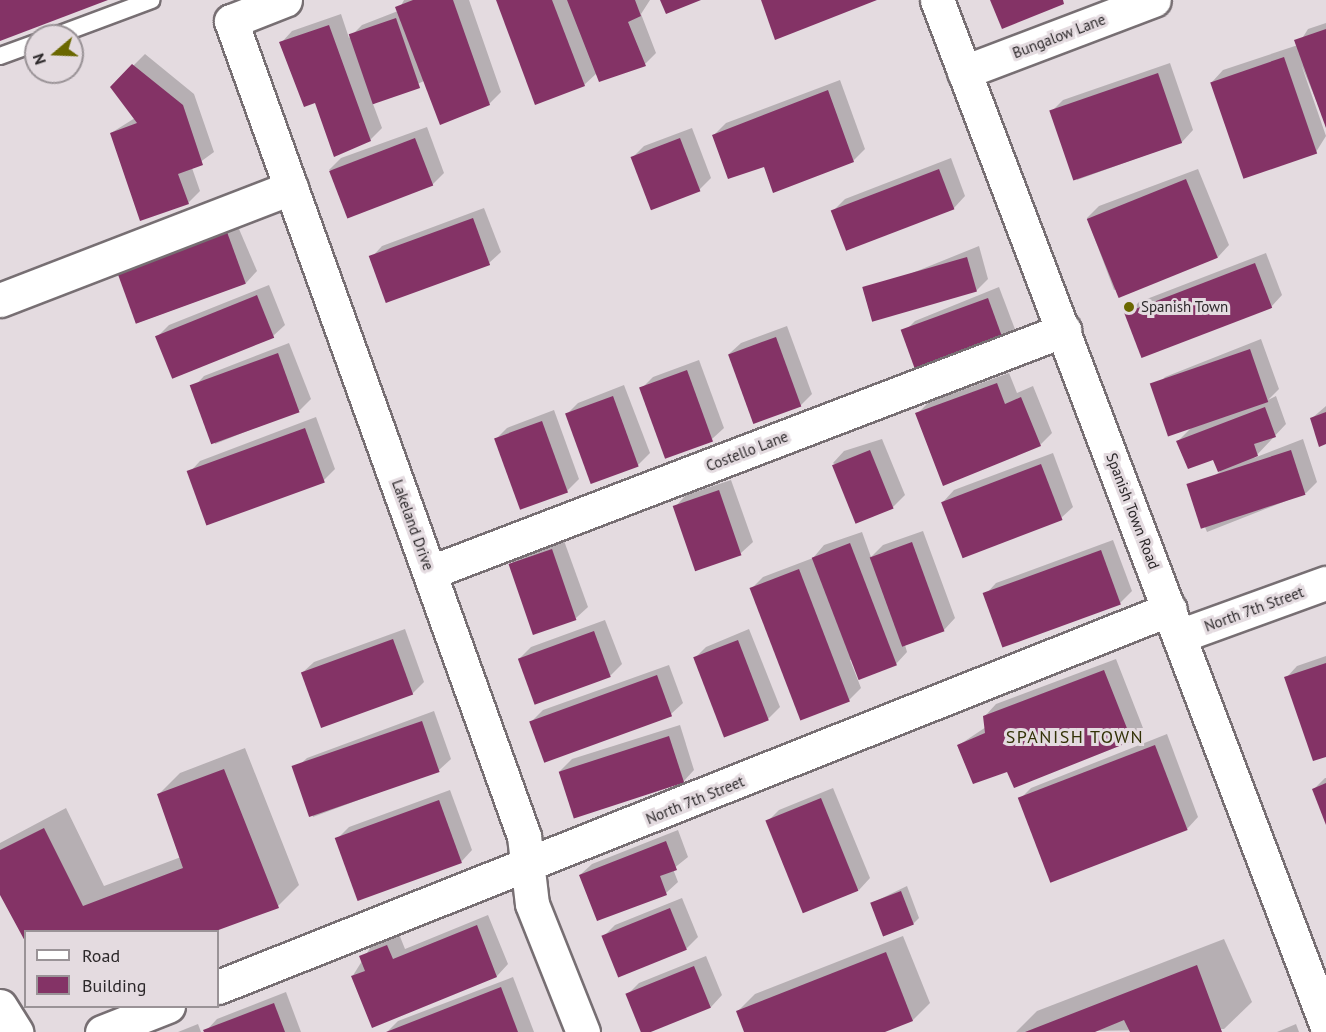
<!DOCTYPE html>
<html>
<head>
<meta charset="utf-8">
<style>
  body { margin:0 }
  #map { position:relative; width:1326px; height:1032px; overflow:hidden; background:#e4dbe0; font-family:"PT Sans",sans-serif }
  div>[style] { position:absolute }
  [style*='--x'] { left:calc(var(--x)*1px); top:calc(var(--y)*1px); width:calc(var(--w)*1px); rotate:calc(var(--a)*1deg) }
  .shadow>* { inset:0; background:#0003 }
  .building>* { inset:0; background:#843366; transform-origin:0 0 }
  .roads { filter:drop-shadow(2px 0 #776f73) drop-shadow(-2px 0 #776f73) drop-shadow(0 2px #776f73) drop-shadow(0 -2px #776f73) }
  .service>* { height:16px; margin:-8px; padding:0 8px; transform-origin:8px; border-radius:8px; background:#fff }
  .minor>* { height:33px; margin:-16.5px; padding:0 16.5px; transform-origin:16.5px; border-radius:16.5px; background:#fff }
  .tertiary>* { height:33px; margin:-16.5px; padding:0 16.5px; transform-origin:16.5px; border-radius:16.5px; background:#fff }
  .dots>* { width:16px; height:16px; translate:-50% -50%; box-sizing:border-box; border:3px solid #e4dbe0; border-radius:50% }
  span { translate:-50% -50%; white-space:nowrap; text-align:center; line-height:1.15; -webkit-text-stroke:6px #e4dbe0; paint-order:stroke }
  .street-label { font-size:15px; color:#2c282a }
  .poi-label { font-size:15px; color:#2c282a }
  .left { translate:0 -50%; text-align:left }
  .quarter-label { font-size:18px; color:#333207; letter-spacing:1.5px }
  .legend { position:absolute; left:24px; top:930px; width:195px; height:78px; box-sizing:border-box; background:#e4dbe0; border:2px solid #9a9397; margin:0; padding:8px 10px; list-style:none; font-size:18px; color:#2c282a }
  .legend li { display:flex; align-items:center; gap:12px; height:30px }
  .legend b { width:30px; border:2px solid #9a9397 }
  .north { position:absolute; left:24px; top:24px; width:60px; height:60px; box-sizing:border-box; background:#e4dbe0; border:2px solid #9a9397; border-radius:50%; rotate:251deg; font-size:16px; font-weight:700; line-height:24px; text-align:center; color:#2c282a }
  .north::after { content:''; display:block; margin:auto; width:21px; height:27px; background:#6a6700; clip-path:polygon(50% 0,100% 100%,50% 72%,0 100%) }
</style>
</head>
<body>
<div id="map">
  <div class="shadow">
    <i style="clip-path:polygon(404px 0,469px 0,501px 92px,489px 104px,424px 81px,373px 104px,382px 128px,370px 140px,316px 101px,281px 43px,292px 31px,341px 14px,349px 38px,362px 25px,398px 11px)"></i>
    <i style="clip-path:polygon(498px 0,650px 0,641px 14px,656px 53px,645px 64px,597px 73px,584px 85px)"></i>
    <i style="clip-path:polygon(1326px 23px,1326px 124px,1301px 64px,1326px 136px,1316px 152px,1212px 82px,1223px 70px,1298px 45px,1308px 29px)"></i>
    <i style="clip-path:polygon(145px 54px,194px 94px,214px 152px,192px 168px,200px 191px,188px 203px,111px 133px,135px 118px,112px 87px)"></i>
    <i style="clip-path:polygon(1170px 63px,1193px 130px,1182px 142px,1077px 180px,1051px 112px,1063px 100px)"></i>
    <i style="clip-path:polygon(840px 80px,865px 149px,853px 161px,765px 165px,714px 135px,726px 123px)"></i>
    <i style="clip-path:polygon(427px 127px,444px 173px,432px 185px,329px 170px,341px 158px)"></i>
    <i style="clip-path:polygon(692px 128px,711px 178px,699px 190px,633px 157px,644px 146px)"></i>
    <i style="clip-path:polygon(951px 158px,965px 196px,954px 208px,833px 211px,845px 199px)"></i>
    <i style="clip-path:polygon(1198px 169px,1229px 245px,1218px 257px,1114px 290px,1087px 218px,1099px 206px)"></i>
    <i style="clip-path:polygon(484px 208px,501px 252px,489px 263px,371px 258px,382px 246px)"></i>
    <i style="clip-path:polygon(236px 222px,257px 271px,246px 283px,137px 323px,119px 273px,130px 262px)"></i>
    <i style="clip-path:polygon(979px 246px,988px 279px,976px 291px,868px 297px,880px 286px)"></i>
    <i style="clip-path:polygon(1266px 253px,1282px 295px,1271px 307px,1127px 314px,1139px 302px)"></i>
    <i style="clip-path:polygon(269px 285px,285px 325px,273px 336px,174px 377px,157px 337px,169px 325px)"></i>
    <i style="clip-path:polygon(999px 287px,1016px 332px,919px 374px,903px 333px,915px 321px)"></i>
    <i style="clip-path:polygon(787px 326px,812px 394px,800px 406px,729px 354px,741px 343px)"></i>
    <i style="clip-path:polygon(1261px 339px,1279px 389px,1268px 400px,1276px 396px,1286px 424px,1254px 458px,1303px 439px,1317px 482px,1306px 493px,1207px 532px,1190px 490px,1220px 472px,1214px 458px,1178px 441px,1191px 428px,1154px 389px,1165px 377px)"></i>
    <i style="clip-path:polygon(289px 343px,311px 399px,300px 410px,215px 444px,193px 388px,204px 376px)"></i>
    <i style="clip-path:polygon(699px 360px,724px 428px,712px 439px,641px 389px,653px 377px)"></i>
    <i style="clip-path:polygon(1009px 373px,1017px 393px,1033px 386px,1052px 433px,1040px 445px,917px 414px,929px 402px)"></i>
    <i style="clip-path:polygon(624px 385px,650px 453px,638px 465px,567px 414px,578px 403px)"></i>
    <i style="clip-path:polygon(1326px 406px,1326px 442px,1311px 419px)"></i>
    <i style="clip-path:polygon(554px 410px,579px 479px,567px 491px,496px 439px,507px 428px)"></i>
    <i style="clip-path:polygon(316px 417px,335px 469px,324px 480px,189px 473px,200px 461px)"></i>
    <i style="clip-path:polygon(882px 439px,905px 495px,893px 507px,833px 463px,844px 451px)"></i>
    <i style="clip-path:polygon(1053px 453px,1073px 507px,1061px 518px,943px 502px,954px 490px)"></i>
    <i style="clip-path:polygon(731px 480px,753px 542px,741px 553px,675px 507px,686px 495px)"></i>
    <i style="clip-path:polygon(923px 531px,955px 618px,944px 630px,905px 645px,907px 652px,896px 664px,850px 660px,861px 688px,849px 700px,751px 589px,763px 577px,813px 558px,824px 545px,862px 532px,871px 557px,883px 545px)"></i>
    <i style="clip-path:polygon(563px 538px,588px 607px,576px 618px,511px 564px,523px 552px)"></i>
    <i style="clip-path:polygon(1113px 540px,1132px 591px,1120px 603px,985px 595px,996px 583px)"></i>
    <i style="clip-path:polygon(605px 620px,622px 664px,610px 676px,519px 659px,531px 647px)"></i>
    <i style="clip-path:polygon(405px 629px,424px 682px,412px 694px,302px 673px,314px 662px)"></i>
    <i style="clip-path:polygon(749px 629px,780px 707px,768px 719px,695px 658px,706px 647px)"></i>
    <i style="clip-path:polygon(1326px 656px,1326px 755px,1286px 678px,1297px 666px)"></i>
    <i style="clip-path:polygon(1116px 659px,1143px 728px,1131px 740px,1007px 770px,959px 745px,986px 727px,985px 716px,996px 704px)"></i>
    <i style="clip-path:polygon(669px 665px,683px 703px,671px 714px,531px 722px,543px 710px)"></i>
    <i style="clip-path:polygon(434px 711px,451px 759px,439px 770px,313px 817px,295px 769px,307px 758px)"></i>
    <i style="clip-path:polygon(680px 725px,694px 770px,683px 782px,560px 771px,572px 759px)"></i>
    <i style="clip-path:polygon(1167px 734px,1198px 817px,1187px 829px,1020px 799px,1031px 788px)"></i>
    <i style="clip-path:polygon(245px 748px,299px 885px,278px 906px,209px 932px,0 892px,0 843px,66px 808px,104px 886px,181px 857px,159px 794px,180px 773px)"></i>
    <i style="clip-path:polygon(1325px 778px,1326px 778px,1326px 821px,1313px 790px)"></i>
    <i style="clip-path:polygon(833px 788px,870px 878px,859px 890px,767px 822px,779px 810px)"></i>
    <i style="clip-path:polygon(450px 790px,472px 850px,461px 862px,337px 839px,349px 827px)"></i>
    <i style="clip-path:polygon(678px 830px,688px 857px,673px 869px,678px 882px,666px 893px,598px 920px,580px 875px,592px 864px)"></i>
    <i style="clip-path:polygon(907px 886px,919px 918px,913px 924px,872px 903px)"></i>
    <i style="clip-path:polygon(682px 898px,698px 937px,686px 949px,603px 937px,615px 925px)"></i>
    <i style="clip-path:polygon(488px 915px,508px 964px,497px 976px,352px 977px,372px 945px,399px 934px,405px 949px)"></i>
    <i style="clip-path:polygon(903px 936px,930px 1003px,913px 1020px,881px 1032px,746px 1032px,738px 1011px,755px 994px)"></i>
    <i style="clip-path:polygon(1224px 939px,1252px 1002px,1224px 1029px,1016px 1032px,1037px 1011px)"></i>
    <i style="clip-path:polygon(706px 956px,722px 995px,711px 1007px,643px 1032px,627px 995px,639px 983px)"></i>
    <i style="clip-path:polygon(513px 977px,534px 1032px,387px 1032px,398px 1021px)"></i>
    <i style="clip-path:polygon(286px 992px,301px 1032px,205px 1032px,217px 1019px)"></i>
    <i style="clip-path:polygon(198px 1024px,201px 1032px,178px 1032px)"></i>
    <i style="clip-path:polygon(1296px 1024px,1299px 1032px,1277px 1032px)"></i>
  </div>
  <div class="building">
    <i style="clip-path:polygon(0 0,108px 0,0 41px)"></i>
    <i style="clip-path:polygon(413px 0,453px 0,490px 105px,440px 125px,395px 7px)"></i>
    <i style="clip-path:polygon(496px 0,552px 0,585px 86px,535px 105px)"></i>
    <i style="clip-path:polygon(567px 0,635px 0,641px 16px,628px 22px,646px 66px,599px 82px)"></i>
    <i style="clip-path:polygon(660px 0,701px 0,666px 14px)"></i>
    <i style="clip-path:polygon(761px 0,877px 0,775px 40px)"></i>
    <i style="clip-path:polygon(990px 0,1063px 0,1064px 4px,1002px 29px)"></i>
    <i style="left:396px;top:18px;width:74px;height:50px;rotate:71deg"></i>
    <i style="clip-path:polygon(329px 25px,371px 141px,334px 157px,315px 103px,304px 107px,279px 42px)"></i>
    <i style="clip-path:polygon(1326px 29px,1326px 128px,1294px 40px)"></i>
    <i style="left:1284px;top:57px;width:102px;height:78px;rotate:71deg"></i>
    <i style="clip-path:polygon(132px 64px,183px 105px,203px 165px,178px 174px,189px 204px,140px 221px,110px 133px,137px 123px,110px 87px)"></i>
    <i style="left:1158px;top:73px;width:74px;height:115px;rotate:71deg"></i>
    <i style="clip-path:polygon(828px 90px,854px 162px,773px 193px,764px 167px,728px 179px,712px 135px)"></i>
    <i style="left:415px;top:138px;width:51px;height:92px;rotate:69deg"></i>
    <i style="left:680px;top:138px;width:57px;height:53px;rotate:69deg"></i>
    <i style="left:939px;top:169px;width:43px;height:116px;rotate:69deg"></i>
    <i style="left:1186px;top:179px;width:85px;height:107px;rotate:68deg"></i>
    <i style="left:473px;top:218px;width:50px;height:111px;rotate:70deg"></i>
    <i style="left:227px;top:232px;width:55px;height:117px;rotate:70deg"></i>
    <i style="left:967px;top:257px;width:36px;height:109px;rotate:74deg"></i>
    <i style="left:1255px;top:263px;width:48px;height:140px;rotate:69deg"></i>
    <i style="left:257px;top:295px;width:46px;height:110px;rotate:68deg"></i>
    <i style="left:988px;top:298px;width:50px;height:93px;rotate:70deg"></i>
    <i style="left:776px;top:337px;width:74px;height:51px;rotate:70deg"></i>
    <i style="left:1250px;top:349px;width:56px;height:106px;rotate:71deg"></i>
    <i style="left:278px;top:353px;width:63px;height:94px;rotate:70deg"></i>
    <i style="left:687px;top:370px;width:76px;height:51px;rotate:70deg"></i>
    <i style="clip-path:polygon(997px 383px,1005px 404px,1021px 397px,1041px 446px,943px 486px,915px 413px)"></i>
    <i style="left:613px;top:396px;width:75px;height:51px;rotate:70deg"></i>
    <i style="clip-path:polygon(1265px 407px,1276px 437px,1254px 444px,1258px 456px,1218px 472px,1213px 460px,1188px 469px,1176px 441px)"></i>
    <i style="clip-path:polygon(1326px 412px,1326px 444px,1319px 447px,1310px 418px)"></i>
    <i style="left:542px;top:421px;width:76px;height:51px;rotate:70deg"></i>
    <i style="left:305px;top:428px;width:58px;height:126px;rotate:70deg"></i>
    <i style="left:870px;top:450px;width:63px;height:41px;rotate:68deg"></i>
    <i style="left:1291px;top:450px;width:47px;height:110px;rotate:72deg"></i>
    <i style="left:1041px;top:464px;width:60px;height:107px;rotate:69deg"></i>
    <i style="left:719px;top:490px;width:69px;height:49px;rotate:71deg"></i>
    <i style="left:912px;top:542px;width:95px;height:45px;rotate:70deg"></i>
    <i style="left:850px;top:543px;width:131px;height:41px;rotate:69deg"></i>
    <i style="left:552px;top:549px;width:75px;height:46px;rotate:71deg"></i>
    <i style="left:1101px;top:550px;width:58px;height:126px;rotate:70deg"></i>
    <i style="left:799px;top:569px;width:142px;height:53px;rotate:69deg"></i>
    <i style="left:594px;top:631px;width:49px;height:81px;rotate:70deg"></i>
    <i style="left:393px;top:639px;width:59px;height:98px;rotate:70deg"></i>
    <i style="left:738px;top:640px;width:86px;height:48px;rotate:69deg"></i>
    <i style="clip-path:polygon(1326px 663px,1326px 757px,1313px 761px,1284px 677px)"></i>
    <i style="clip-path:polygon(1104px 670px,1132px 741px,1014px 788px,1007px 772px,973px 784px,957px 745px,985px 733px,983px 716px)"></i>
    <i style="left:657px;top:675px;width:44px;height:136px;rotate:70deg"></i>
    <i style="left:422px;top:721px;width:54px;height:138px;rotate:71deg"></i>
    <i style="left:669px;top:736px;width:49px;height:116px;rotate:72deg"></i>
    <i style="left:1155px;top:745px;width:91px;height:147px;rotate:69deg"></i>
    <i style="clip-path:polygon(224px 769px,279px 908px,213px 932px,26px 932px,26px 943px,0 895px,0 850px,44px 828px,83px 906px,183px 868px,157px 794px)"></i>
    <i style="clip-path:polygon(1326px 783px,1326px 825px,1312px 789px)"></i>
    <i style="left:821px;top:798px;width:100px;height:60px;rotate:68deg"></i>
    <i style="left:439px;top:800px;width:67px;height:111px;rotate:70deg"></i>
    <i style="clip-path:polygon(666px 841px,677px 870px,660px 876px,667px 895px,597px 921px,579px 875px)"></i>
    <i style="left:901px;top:891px;width:36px;height:33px;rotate:69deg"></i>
    <i style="left:670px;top:908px;width:45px;height:74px;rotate:68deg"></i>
    <i style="clip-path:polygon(477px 925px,497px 977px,372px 1028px,351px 976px,365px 971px,359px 956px,387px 945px,393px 959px)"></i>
    <i style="clip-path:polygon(886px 952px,913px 1021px,885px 1032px,744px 1032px,736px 1011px)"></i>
    <i style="clip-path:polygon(1197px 965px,1222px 1032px,1130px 1032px,1124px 1020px,1095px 1032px,1025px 1032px)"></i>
    <i style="left:694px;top:966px;width:45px;height:74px;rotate:68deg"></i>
    <i style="clip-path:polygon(501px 987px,518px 1032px,386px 1032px)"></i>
    <i style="clip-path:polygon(274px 1003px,285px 1032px,204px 1032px,203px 1030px)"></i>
  </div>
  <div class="roads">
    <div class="service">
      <i style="--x:55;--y:36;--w:103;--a:-20.4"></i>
      <i style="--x:0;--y:56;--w:38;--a:-20"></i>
    </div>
    <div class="minor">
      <i style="--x:285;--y:0;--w:58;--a:158.7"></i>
      <i style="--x:231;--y:21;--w:866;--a:70.23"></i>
      <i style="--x:524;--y:836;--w:68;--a:83.3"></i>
      <i style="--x:532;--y:904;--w:138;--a:68.3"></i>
      <i style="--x:964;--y:72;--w:203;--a:-20.8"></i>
      <i style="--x:0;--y:300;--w:312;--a:-21.1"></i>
      <i style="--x:431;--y:572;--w:678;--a:-20.92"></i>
      <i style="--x:1182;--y:635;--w:153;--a:-19.9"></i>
      <i style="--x:218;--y:987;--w:1024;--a:-21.66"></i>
      <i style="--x:0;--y:1006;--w:31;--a:58"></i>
      <i style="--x:102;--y:1032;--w:71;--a:-21.5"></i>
    </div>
    <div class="tertiary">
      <i style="--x:937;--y:0;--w:1095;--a:69.2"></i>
    </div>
  </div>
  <div class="dots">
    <i style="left:1129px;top:307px;background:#6a6700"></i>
  </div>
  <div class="street-label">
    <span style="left:1059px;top:36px;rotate:-21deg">Bungalow Lane</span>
    <span style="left:747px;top:451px;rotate:-21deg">Costello Lane</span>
    <span style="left:1133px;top:511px;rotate:69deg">Spanish Town Road</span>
    <span style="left:413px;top:525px;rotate:70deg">Lakeland Drive</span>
    <span style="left:1254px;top:609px;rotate:-20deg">North 7th Street</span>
    <span style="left:695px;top:800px;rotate:-22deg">North 7th Street</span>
  </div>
  <div class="poi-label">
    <span class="left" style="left:1141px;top:307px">Spanish Town</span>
  </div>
  <div class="quarter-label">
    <span style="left:1075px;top:737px">SPANISH TOWN</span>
  </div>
  <ul class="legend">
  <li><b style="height:8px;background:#fff"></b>Road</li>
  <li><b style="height:16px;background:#843366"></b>Building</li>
  </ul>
  <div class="north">N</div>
</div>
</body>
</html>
